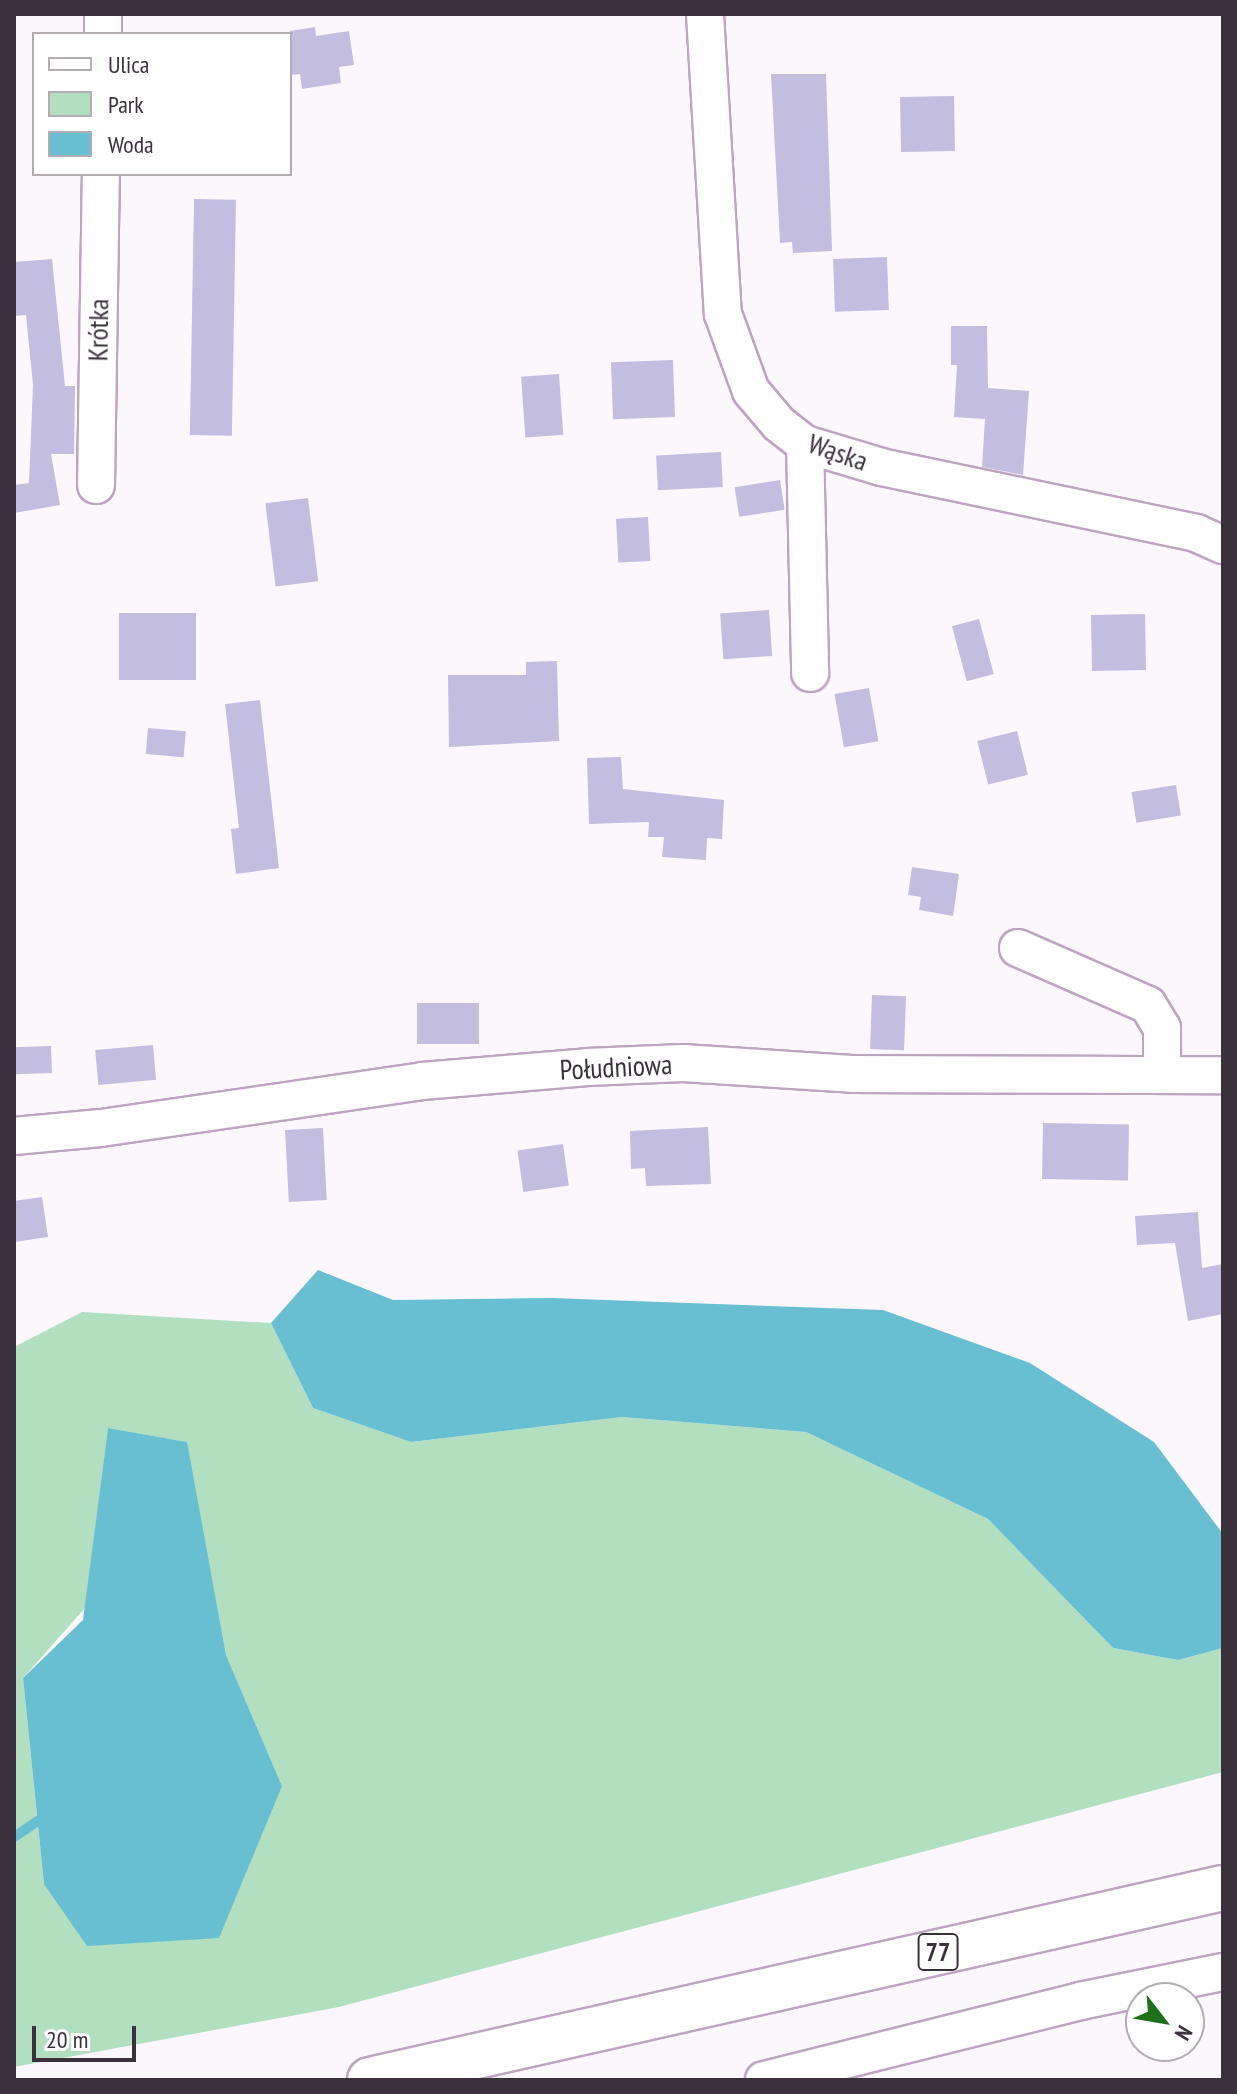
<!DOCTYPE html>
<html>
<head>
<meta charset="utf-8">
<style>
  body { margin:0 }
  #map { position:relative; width:1237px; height:2094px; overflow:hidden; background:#fcf7fd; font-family:"PT Sans Narrow",sans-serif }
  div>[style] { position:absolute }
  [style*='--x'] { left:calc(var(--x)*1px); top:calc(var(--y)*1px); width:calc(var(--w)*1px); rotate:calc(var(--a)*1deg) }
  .green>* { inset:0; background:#b1dfc0 }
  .water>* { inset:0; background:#67bfd1 }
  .stream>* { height:10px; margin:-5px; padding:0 5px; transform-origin:5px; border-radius:5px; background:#67bfd1 }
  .building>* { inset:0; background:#c3bde0; transform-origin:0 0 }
  .roads { filter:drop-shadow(2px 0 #bda4c1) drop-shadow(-2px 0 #bda4c1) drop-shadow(0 2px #bda4c1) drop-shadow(0 -2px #bda4c1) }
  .minor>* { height:36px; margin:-18px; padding:0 18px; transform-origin:18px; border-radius:18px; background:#fff }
  .major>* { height:44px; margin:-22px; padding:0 22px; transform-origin:22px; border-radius:22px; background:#fff }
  span { translate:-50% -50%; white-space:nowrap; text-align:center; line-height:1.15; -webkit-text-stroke:8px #fff; paint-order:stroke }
  .shield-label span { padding:2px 6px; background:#fff; border:2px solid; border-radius:6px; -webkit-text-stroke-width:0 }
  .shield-label { font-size:26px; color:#3b313c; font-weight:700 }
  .street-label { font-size:28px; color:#3b313c }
  .frame { position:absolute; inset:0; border:16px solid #3b313c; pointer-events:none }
  .legend { position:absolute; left:32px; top:32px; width:260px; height:144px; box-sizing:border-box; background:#fff; border:2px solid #b1adb1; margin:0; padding:10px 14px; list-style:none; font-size:24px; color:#3b313c }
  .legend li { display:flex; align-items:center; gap:16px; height:40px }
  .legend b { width:40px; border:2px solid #b1adb1 }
  .north { position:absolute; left:1125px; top:1982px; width:80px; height:80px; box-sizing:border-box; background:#fff; border:2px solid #b1adb1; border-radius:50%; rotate:121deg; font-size:22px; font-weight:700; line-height:32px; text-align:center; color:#3b313c }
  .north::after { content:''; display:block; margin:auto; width:28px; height:36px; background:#1e711a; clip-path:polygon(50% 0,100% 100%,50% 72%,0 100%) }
  .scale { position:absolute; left:32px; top:2026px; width:104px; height:36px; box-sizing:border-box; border:4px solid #3b313c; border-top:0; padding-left:10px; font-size:24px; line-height:28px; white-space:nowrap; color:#3b313c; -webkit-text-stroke:6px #fff; paint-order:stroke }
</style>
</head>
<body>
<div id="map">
  <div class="green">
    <i style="clip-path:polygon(evenodd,82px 1312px,271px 1323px,313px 1408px,411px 1442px,622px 1417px,806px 1432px,988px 1519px,1113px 1648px,1178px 1660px,1223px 1648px,1223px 1772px,339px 2007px,14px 2067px,14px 1347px,82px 1312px,108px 1428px,186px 1442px,226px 1655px,282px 1786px,44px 1884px,23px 1678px,85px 1608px,108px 1428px)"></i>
  </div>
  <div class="water">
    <i style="clip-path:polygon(318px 1270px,393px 1300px,551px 1298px,883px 1310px,1030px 1363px,1154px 1442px,1223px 1534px,1223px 1648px,1178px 1660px,1113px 1648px,988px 1519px,806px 1432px,622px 1417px,411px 1442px,313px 1408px,271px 1323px)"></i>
    <i style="clip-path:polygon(108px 1428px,187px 1442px,226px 1655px,282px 1786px,219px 1938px,87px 1946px,44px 1884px,23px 1678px,83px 1620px)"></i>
  </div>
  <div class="stream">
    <i style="--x:14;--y:1837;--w:29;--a:-34"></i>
  </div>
  <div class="building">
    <i style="clip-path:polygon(315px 27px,316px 36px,349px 31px,354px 65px,339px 67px,341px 83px,302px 89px,300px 74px,290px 75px,290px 31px)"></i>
    <i style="clip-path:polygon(771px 74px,826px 74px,832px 251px,793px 253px,792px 242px,780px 243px)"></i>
    <i style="left:954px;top:96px;width:55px;height:54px;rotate:89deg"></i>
    <i style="left:194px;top:199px;width:42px;height:236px;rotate:1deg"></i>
    <i style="left:887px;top:257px;width:53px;height:54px;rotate:88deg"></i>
    <i style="clip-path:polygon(52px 259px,65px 386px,75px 386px,74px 454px,51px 454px,60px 505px,14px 513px,14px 485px,29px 483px,33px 385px,26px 315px,14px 316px,14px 262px)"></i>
    <i style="clip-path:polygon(951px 326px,987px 326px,988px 388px,1029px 391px,1023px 475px,982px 467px,985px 419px,954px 417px,957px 365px,951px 365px)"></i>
    <i style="left:673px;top:360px;width:57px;height:62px;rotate:88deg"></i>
    <i style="left:559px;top:374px;width:61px;height:38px;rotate:86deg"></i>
    <i style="left:721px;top:452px;width:35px;height:65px;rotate:87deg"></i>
    <i style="left:780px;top:480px;width:30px;height:46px;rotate:81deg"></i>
    <i style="left:308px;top:498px;width:84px;height:43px;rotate:83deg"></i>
    <i style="left:648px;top:517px;width:44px;height:32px;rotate:87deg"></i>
    <i style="left:769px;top:610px;width:46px;height:49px;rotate:86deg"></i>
    <i style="left:119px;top:613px;width:77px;height:67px"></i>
    <i style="left:1145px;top:614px;width:56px;height:54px;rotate:89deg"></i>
    <i style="left:979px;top:619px;width:57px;height:28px;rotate:75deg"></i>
    <i style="clip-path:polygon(557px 661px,559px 741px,449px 747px,448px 675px,526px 675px,526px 662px)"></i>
    <i style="left:869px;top:688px;width:54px;height:35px;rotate:80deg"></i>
    <i style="clip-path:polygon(260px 700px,279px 868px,236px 874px,231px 829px,239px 828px,225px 704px)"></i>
    <i style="left:148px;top:728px;width:38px;height:26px;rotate:5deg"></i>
    <i style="left:1017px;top:731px;width:45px;height:41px;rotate:76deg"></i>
    <i style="clip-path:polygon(621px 757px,623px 789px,724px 800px,722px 839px,707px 838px,706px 860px,662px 857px,664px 837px,648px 837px,649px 822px,589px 824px,587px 758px)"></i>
    <i style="left:1176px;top:785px;width:31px;height:45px;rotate:81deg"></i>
    <i style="clip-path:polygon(912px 867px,959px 874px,953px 916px,919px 910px,921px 897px,908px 895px)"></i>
    <i style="left:872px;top:995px;width:34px;height:54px;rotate:2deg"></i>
    <i style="left:417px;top:1003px;width:62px;height:41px"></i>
    <i style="left:153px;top:1045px;width:35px;height:58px;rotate:85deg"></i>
    <i style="left:51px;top:1046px;width:27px;height:37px;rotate:88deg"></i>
    <i style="left:1043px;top:1123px;width:86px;height:56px;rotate:1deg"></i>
    <i style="clip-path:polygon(708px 1127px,711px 1184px,646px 1186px,645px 1168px,631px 1169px,630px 1131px)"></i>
    <i style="left:323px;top:1128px;width:72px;height:38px;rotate:87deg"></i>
    <i style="left:563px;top:1144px;width:42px;height:46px;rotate:82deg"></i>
    <i style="clip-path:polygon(42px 1197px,48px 1237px,14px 1242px,14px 1201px)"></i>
    <i style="clip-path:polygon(1198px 1212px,1202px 1268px,1223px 1264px,1223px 1314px,1188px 1321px,1175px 1243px,1137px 1245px,1135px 1216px)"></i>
  </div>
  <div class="roads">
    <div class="minor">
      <i style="--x:705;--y:14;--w:301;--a:86.6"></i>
      <i style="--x:723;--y:314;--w:82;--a:70"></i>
      <i style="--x:751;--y:391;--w:43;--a:49.7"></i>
      <i style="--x:779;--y:424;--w:33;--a:38"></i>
      <i style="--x:805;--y:444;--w:79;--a:16.8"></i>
      <i style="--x:881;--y:467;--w:322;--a:11.8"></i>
      <i style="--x:1196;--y:533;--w:30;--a:24"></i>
      <i style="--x:103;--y:34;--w:20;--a:-90"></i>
      <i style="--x:805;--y:444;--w:229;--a:88.7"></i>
      <i style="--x:96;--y:485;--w:311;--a:-89.1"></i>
      <i style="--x:1018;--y:948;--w:142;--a:23.7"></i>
      <i style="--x:1148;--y:1005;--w:27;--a:59"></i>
      <i style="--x:1162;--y:1028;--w:47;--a:90"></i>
      <i style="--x:14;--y:1136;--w:87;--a:-5.3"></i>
      <i style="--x:101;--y:1128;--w:324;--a:-8.3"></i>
      <i style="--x:422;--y:1081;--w:166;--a:-4.8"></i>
      <i style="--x:587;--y:1067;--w:96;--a:-2.4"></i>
      <i style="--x:683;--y:1063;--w:169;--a:3.7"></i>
      <i style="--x:852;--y:1074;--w:371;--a:0.2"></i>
      <i style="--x:764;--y:2080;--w:326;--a:-14"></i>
      <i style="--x:1080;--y:2001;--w:146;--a:-11.5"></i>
    </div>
    <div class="major">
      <i style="--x:370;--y:2080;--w:874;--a:-12.69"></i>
    </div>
  </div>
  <div class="shield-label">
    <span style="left:938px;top:1952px">77</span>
  </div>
  <div class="street-label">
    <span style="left:98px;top:330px;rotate:-89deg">Krótka</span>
    <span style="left:838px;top:452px;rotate:19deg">Wąska</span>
    <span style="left:616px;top:1067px;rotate:-3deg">Południowa</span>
  </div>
  <div class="frame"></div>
  <ul class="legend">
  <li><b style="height:10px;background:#fff"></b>Ulica</li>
  <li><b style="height:22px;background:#b1dfc0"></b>Park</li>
  <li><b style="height:22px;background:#67bfd1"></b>Woda</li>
  </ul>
  <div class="north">N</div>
  <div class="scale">20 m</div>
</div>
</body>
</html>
